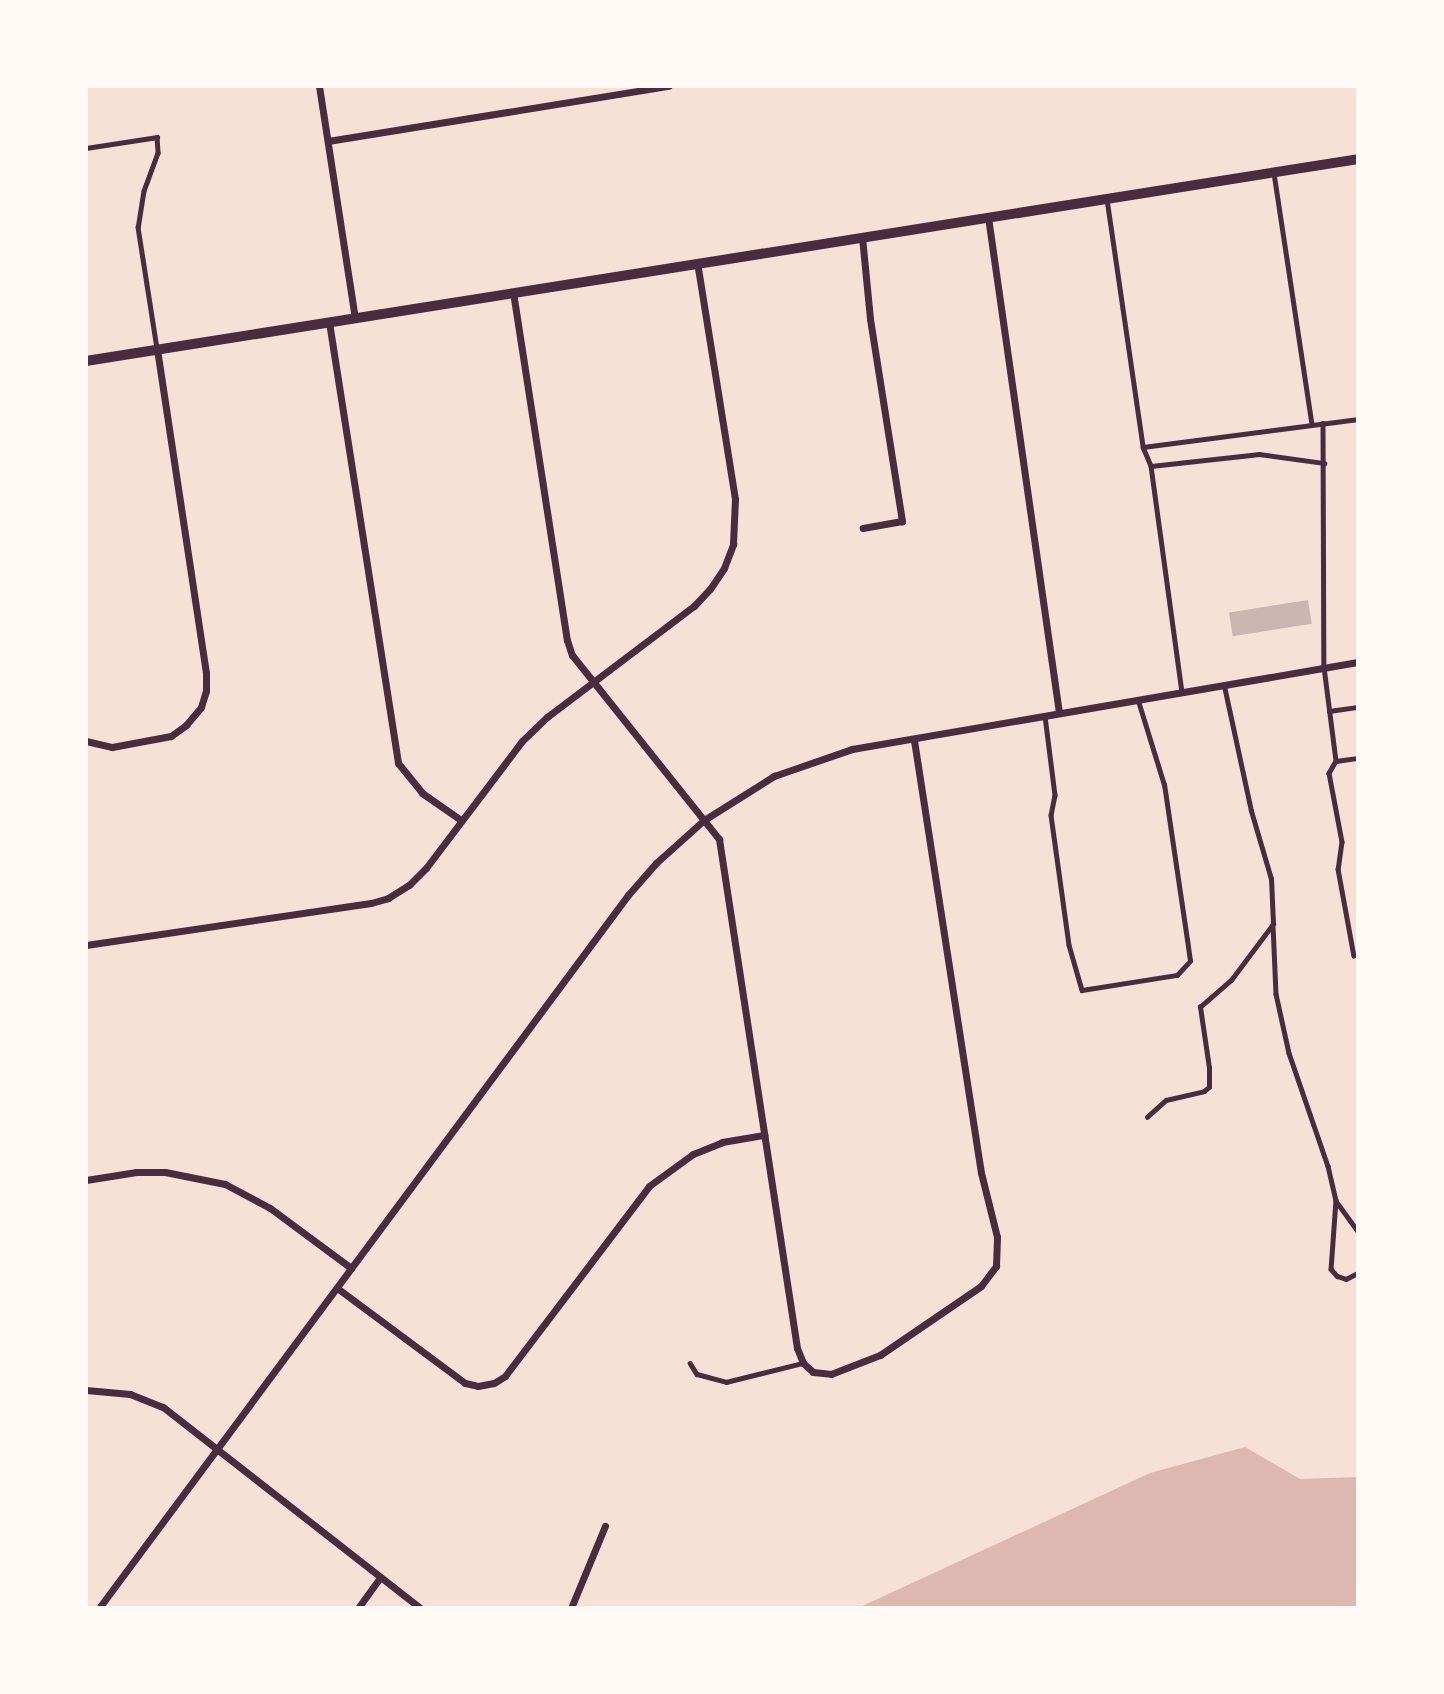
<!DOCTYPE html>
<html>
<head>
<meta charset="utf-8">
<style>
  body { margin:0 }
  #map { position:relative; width:1444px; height:1694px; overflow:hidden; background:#f7e1d7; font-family:Poppins,sans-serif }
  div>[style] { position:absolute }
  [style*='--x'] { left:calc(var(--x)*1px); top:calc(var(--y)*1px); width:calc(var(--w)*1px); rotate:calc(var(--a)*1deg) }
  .water>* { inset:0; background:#dcb8b0 }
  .building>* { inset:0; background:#ccb4b1; transform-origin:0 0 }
  .service>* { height:4.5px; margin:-2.25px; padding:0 2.25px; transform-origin:2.25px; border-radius:2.25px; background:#4a2c40 }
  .minor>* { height:7px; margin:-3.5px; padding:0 3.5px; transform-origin:3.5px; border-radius:3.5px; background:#4a2c40 }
  .tertiary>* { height:10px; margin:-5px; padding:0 5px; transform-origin:5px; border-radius:5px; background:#4a2c40 }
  span { translate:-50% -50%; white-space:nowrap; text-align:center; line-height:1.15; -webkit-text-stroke:7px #fffaf5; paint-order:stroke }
  .frame { position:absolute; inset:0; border:88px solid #fffaf5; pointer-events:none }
</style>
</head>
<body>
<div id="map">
  <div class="water">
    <i style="clip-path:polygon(1245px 1447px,1300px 1479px,1358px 1477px,1358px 1608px,858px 1608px,1150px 1473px)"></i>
  </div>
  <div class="building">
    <i style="left:1308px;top:600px;width:24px;height:80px;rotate:81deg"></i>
  </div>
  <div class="service">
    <i style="--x:86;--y:148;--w:72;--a:-8.8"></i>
    <i style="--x:157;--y:137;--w:16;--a:86"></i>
    <i style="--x:158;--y:153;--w:40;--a:110.2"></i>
    <i style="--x:144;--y:191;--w:36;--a:99"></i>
    <i style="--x:138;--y:227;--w:123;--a:81.1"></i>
    <i style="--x:1274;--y:173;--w:254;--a:81.4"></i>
    <i style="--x:1107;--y:199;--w:251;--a:81.7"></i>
    <i style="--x:1143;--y:447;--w:217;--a:-7.4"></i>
    <i style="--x:1323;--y:423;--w:244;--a:89.8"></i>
    <i style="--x:1324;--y:667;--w:95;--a:82.7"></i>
    <i style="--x:1336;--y:761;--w:22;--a:-8"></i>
    <i style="--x:1143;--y:447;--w:21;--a:67"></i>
    <i style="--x:1151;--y:466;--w:228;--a:82.2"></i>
    <i style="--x:1151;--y:466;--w:109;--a:-6.3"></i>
    <i style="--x:1259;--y:454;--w:66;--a:7.9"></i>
    <i style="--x:1329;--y:711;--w:29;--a:-8"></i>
    <i style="--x:1045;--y:716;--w:80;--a:82.8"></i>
    <i style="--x:1055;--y:795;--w:20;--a:101"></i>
    <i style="--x:1051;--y:815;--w:131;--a:82.1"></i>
    <i style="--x:1069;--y:945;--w:47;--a:73.9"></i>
    <i style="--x:1082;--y:990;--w:96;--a:-9"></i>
    <i style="--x:1177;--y:975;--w:19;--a:-47"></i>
    <i style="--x:1190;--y:961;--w:21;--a:-98"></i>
    <i style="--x:1187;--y:940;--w:157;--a:-98.4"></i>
    <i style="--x:1164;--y:785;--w:88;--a:-107.2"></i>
    <i style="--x:1336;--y:761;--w:14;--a:120"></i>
    <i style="--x:1329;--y:773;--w:70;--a:79.3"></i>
    <i style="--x:1342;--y:842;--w:27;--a:98"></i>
    <i style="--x:1338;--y:869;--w:88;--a:79.6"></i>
    <i style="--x:1273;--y:925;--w:69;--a:87.5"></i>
    <i style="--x:1276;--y:994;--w:60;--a:77.6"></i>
    <i style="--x:1289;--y:1053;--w:120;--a:71"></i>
    <i style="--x:1328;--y:1166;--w:35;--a:77"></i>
    <i style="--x:1336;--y:1200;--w:69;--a:94.1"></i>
    <i style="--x:1331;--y:1269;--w:9;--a:49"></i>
    <i style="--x:1337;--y:1276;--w:9;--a:18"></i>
    <i style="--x:1346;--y:1279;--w:13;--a:-27"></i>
    <i style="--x:1147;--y:1117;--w:25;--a:-42"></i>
    <i style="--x:1166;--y:1100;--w:39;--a:-13"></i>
    <i style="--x:1204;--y:1091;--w:6;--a:-39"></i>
    <i style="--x:1209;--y:1087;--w:19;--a:-90"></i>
    <i style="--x:1209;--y:1068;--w:62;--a:-98.4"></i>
    <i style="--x:1200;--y:1007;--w:41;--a:-41.1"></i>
    <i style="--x:1231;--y:980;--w:70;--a:-53.1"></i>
    <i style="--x:1273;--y:924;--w:45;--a:-92.5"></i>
    <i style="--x:1271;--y:879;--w:71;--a:-106.4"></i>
    <i style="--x:1251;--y:811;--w:128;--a:-102.2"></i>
    <i style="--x:1336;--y:1201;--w:37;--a:54"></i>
    <i style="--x:690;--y:1363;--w:13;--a:58"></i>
    <i style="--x:697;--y:1374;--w:30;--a:15"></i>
    <i style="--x:726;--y:1382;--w:79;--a:-13.9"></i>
  </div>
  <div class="minor">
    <i style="--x:319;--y:86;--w:235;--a:81.2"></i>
    <i style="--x:328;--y:141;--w:345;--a:-9.2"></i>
    <i style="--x:988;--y:217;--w:501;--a:81.85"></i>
    <i style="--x:862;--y:237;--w:82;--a:84.4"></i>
    <i style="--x:870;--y:319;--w:205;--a:81"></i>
    <i style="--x:902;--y:521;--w:40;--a:170"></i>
    <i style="--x:513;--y:292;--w:352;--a:81.2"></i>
    <i style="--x:567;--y:640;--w:16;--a:72"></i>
    <i style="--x:572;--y:655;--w:236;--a:51.4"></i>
    <i style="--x:719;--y:839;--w:515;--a:81.29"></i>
    <i style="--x:797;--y:1348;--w:16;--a:68"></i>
    <i style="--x:803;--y:1363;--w:13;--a:42"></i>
    <i style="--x:813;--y:1372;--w:18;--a:6"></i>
    <i style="--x:831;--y:1374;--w:53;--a:-21.2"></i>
    <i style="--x:880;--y:1355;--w:122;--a:-34.3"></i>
    <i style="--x:981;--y:1286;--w:25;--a:-53"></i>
    <i style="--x:996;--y:1266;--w:29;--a:-88"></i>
    <i style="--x:997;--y:1237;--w:66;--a:-104"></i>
    <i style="--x:981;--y:1173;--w:439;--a:-98.8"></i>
    <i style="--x:329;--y:322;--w:446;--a:81.1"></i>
    <i style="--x:398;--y:763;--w:38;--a:51"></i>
    <i style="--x:422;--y:793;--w:47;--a:34.7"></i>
    <i style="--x:86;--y:741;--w:27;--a:13"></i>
    <i style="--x:112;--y:747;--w:60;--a:-10.6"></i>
    <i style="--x:171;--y:736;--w:19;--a:-36"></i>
    <i style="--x:186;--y:725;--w:23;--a:-50"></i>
    <i style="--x:201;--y:707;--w:17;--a:-73"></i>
    <i style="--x:206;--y:691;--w:18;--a:-90"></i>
    <i style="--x:206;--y:673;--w:327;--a:-98.6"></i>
    <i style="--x:86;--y:945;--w:288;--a:-8.4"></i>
    <i style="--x:371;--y:903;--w:18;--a:-16"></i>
    <i style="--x:388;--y:898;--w:25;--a:-32"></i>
    <i style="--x:409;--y:885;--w:24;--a:-45"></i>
    <i style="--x:426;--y:868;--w:159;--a:-52.9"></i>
    <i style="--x:522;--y:741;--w:35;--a:-44"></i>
    <i style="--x:547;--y:717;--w:184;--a:-37.1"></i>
    <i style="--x:694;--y:606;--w:23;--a:-47"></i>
    <i style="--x:710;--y:589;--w:25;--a:-56"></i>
    <i style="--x:724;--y:568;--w:26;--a:-69"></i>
    <i style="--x:733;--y:544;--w:45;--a:-87.5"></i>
    <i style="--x:735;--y:499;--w:239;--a:-99.1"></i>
    <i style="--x:86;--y:1180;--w:51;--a:-9.1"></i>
    <i style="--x:136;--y:1172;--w:29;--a:0"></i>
    <i style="--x:165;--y:1172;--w:61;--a:11.3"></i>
    <i style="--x:225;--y:1184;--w:51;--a:28.1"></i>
    <i style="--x:270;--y:1208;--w:101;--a:36.5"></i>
    <i style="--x:337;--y:1288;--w:159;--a:36.6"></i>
    <i style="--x:465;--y:1383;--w:13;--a:13"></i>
    <i style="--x:478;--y:1386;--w:16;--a:-11"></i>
    <i style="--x:494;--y:1383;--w:13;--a:-32"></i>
    <i style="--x:505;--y:1376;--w:238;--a:-52.8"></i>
    <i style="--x:649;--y:1186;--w:54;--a:-36"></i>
    <i style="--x:693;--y:1154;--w:31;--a:-22"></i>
    <i style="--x:722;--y:1142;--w:43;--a:-9.5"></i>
    <i style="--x:86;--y:1390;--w:44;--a:5.2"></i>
    <i style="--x:130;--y:1394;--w:35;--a:22"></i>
    <i style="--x:163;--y:1407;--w:326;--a:38"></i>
    <i style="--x:99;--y:1608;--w:888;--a:-53.43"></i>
    <i style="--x:628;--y:895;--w:43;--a:-48.8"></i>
    <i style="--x:656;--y:863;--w:64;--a:-41.9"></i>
    <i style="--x:704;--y:820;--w:83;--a:-32.2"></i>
    <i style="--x:774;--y:776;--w:83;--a:-19.1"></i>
    <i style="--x:852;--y:749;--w:513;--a:-9.76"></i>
    <i style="--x:358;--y:1608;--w:37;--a:-54"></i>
    <i style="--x:571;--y:1608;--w:89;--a:-67.5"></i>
  </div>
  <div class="tertiary">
    <i style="--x:86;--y:361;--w:1288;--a:-9.02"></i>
  </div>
  <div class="frame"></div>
</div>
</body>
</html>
